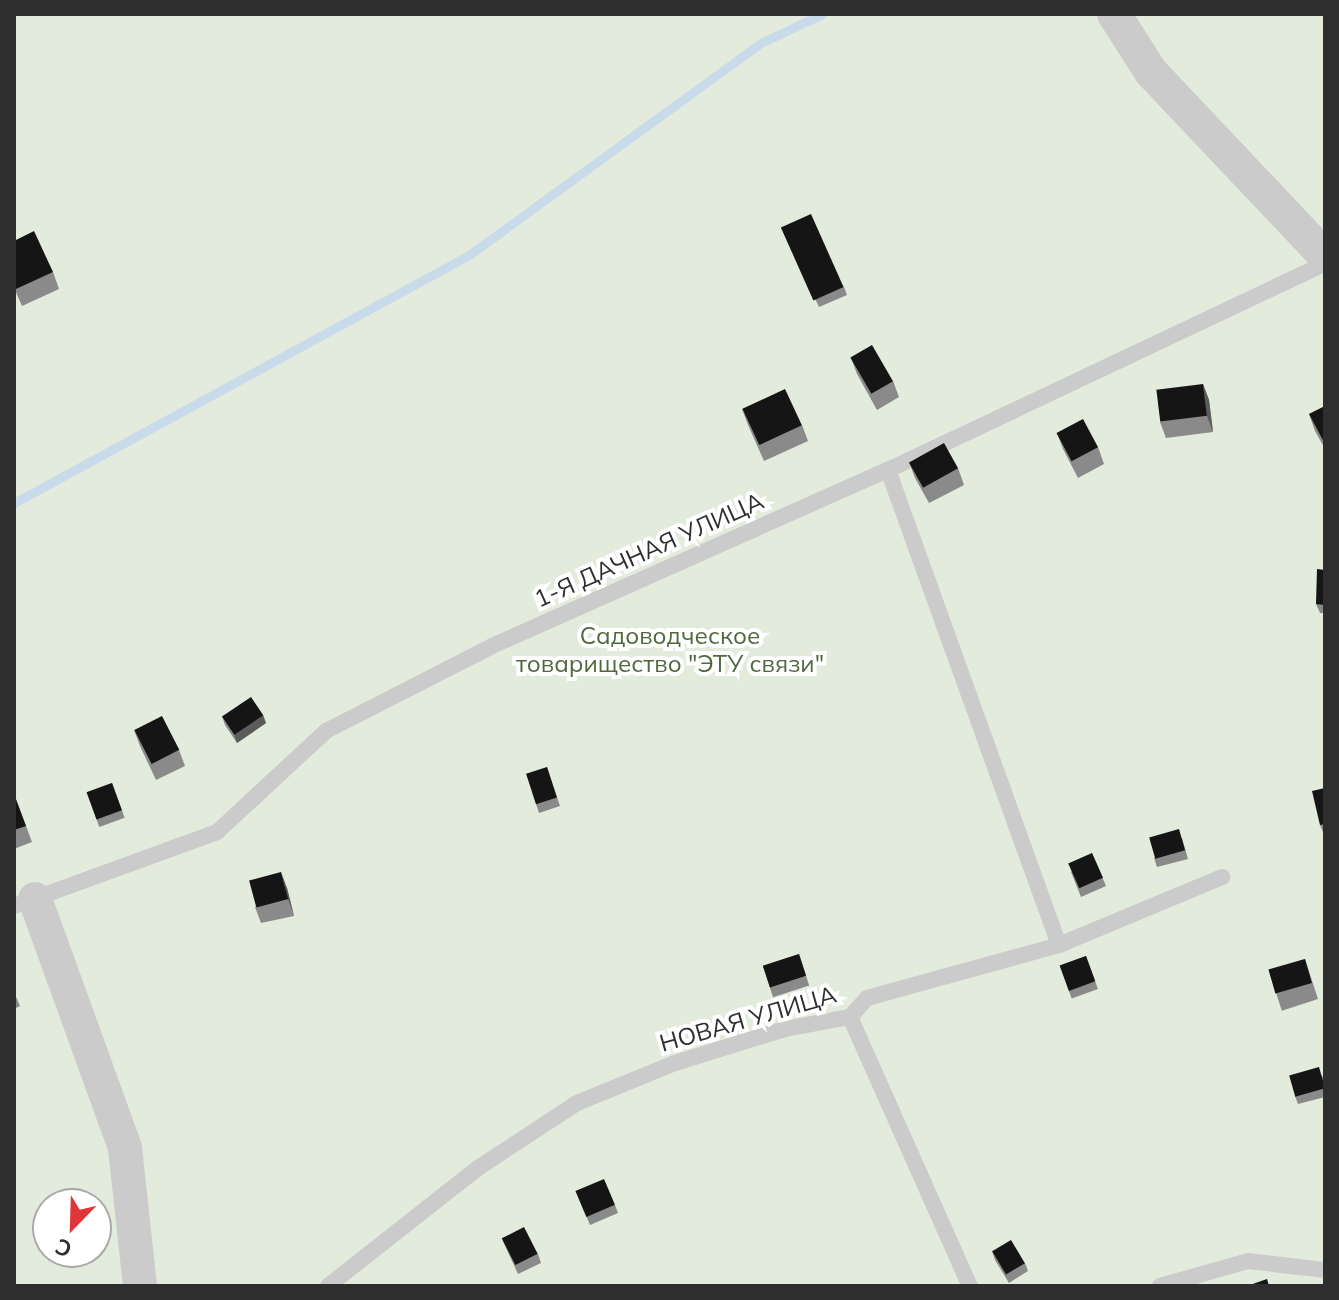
<!DOCTYPE html>
<html>
<head>
<meta charset="utf-8">
<style>
  body { margin:0 }
  #map { position:relative; width:1339px; height:1300px; overflow:hidden; background:#fff; font-family:Mulish,sans-serif }
  div>[style] { position:absolute }
  [style*='--x'] { left:calc(var(--x)*1px); top:calc(var(--y)*1px); width:calc(var(--w)*1px); rotate:calc(var(--a)*1deg) }
  .green>* { inset:0; background:#e3ebdc }
  .stream>* { height:9px; margin:-4.5px; padding:0 4.5px; transform-origin:4.5px; border-radius:4.5px; background:#c9dbea }
  .service>* { height:16px; margin:-8px; padding:0 8px; transform-origin:8px; border-radius:8px; background:#cbcbcb }
  .minor>* { height:34px; margin:-17px; padding:0 17px; transform-origin:17px; border-radius:17px; background:#cbcbcb }
  .wall>* { inset:0; background:#8a8a8a; transform-origin:0 0 }
  .shaded-wall>* { inset:0; background:#5b5b5b }
  .building>* { inset:0; background:#151515; transform-origin:0 0 }
  span { translate:-50% -50%; white-space:nowrap; text-align:center; line-height:1.15; -webkit-text-stroke:8px #fff; paint-order:stroke }
  .street-label { font-size:24px; color:#2e2e2e }
  .park-label { font-size:24px; color:#4f683d }
  .frame { position:absolute; inset:0; border:16px solid #2e2e2e; pointer-events:none }
  .north { position:absolute; left:32px; top:1188px; width:80px; height:80px; box-sizing:border-box; background:#fff; border:2px solid #ababab; border-radius:50%; rotate:203deg; font-size:22px; font-weight:700; line-height:32px; text-align:center; color:#2e2e2e }
  .north::after { content:''; display:block; margin:auto; width:28px; height:36px; background:#e03639; clip-path:polygon(50% 0,100% 100%,50% 72%,0 100%) }
</style>
</head>
<body>
<div id="map">
  <div class="green">
    <i style="clip-path:polygon(evenodd,14px 14px,1325px 14px,1325px 1286px,14px 1286px,14px 14px,48px 1204px,96px 1204px,96px 1252px,48px 1252px,48px 1204px)"></i>
  </div>
  <div class="stream">
    <i style="--x:14;--y:503;--w:518;--a:-28.59"></i>
    <i style="--x:469;--y:255;--w:361;--a:-36"></i>
    <i style="--x:761;--y:43;--w:68;--a:-25.4"></i>
  </div>
  <div class="service">
    <i style="--x:888;--y:470;--w:505;--a:70.2"></i>
    <i style="--x:14;--y:906;--w:216;--a:-20"></i>
    <i style="--x:217;--y:832;--w:149;--a:-42.8"></i>
    <i style="--x:326;--y:731;--w:186;--a:-27.1"></i>
    <i style="--x:492;--y:646;--w:433;--a:-24"></i>
    <i style="--x:888;--y:470;--w:484;--a:-25.3"></i>
    <i style="--x:850;--y:1017;--w:295;--a:66"></i>
    <i style="--x:328;--y:1286;--w:191;--a:-38.2"></i>
    <i style="--x:478;--y:1168;--w:118;--a:-33.3"></i>
    <i style="--x:577;--y:1103;--w:106;--a:-22.2"></i>
    <i style="--x:675;--y:1063;--w:115;--a:-17.2"></i>
    <i style="--x:785;--y:1029;--w:66;--a:-10.5"></i>
    <i style="--x:850;--y:1017;--w:25;--a:-48"></i>
    <i style="--x:867;--y:998;--w:199;--a:-15.4"></i>
    <i style="--x:1059;--y:945;--w:177;--a:-22.6"></i>
    <i style="--x:1160;--y:1286;--w:91;--a:-15.9"></i>
    <i style="--x:1248;--y:1261;--w:78;--a:6.7"></i>
  </div>
  <div class="minor">
    <i style="--x:1114;--y:14;--w:69;--a:57.5"></i>
    <i style="--x:1151;--y:72;--w:253;--a:46.6"></i>
    <i style="--x:35;--y:899;--w:265;--a:70.1"></i>
    <i style="--x:125;--y:1148;--w:139;--a:83.8"></i>
  </div>
  <div class="wall">
    <i style="clip-path:polygon(782px 229px,844px 287px,847px 295px,819px 307px)"></i>
    <i style="clip-path:polygon(14px 241px,53px 272px,59px 289px,22px 306px,14px 288px)"></i>
    <i style="clip-path:polygon(851px 358px,893px 381px,899px 397px,877px 410px,857px 374px)"></i>
    <i style="clip-path:polygon(1203px 384px,1209px 400px,1213px 432px,1166px 438px,1160px 422px)"></i>
    <i style="clip-path:polygon(1325px 406px,1325px 449px,1315px 431px,1309px 414px)"></i>
    <i style="clip-path:polygon(742px 409px,802px 425px,808px 441px,764px 461px,748px 425px)"></i>
    <i style="clip-path:polygon(1057px 433px,1098px 447px,1104px 464px,1078px 478px,1063px 449px)"></i>
    <i style="clip-path:polygon(909px 462px,958px 468px,964px 485px,929px 503px,915px 478px)"></i>
    <i style="clip-path:polygon(1325px 570px,1325px 613px,1320px 613px,1316px 604px)"></i>
    <i style="clip-path:polygon(263px 715px,266px 723px,237px 743px,225px 725px,222px 716px)"></i>
    <i style="clip-path:polygon(134px 730px,179px 750px,185px 766px,156px 780px,140px 746px)"></i>
    <i style="clip-path:polygon(547px 767px,560px 806px,539px 813px,536px 804px)"></i>
    <i style="left:112px;top:783px;width:37px;height:27px;rotate:70deg"></i>
    <i style="clip-path:polygon(1325px 788px,1325px 837px,1320px 825px)"></i>
    <i style="clip-path:polygon(14px 794px,32px 842px,14px 849px)"></i>
    <i style="clip-path:polygon(1182px 838px,1188px 859px,1157px 867px,1154px 858px)"></i>
    <i style="clip-path:polygon(1092px 853px,1106px 886px,1081px 897px,1071px 872px)"></i>
    <i style="clip-path:polygon(287px 888px,294px 916px,261px 923px,255px 907px)"></i>
    <i style="left:799px;top:954px;width:33px;height:38px;rotate:72deg"></i>
    <i style="left:1086px;top:956px;width:35px;height:28px;rotate:70deg"></i>
    <i style="left:1305px;top:959px;width:42px;height:38px;rotate:72deg"></i>
    <i style="clip-path:polygon(14px 992px,20px 1006px,14px 1009px)"></i>
    <i style="clip-path:polygon(1322px 1075px,1325px 1085px,1325px 1097px,1298px 1104px,1295px 1096px)"></i>
    <i style="clip-path:polygon(576px 1192px,615px 1205px,618px 1213px,590px 1225px)"></i>
    <i style="clip-path:polygon(502px 1239px,538px 1254px,541px 1263px,518px 1274px)"></i>
    <i style="clip-path:polygon(992px 1251px,1025px 1263px,1028px 1271px,1009px 1283px,995px 1260px)"></i>
  </div>
  <div class="shaded-wall">
    <i style="clip-path:polygon(1203px 384px,1209px 400px,1213px 432px,1207px 416px)"></i>
    <i style="clip-path:polygon(263px 715px,266px 723px,237px 743px,234px 734px)"></i>
    <i style="clip-path:polygon(281px 872px,287px 888px,294px 916px,288px 899px)"></i>
  </div>
  <div class="building">
    <i style="left:811px;top:214px;width:80px;height:33px;rotate:66deg"></i>
    <i style="clip-path:polygon(34px 231px,53px 272px,16px 289px,14px 284px,14px 241px)"></i>
    <i style="left:872px;top:345px;width:42px;height:25px;rotate:60deg"></i>
    <i style="left:1203px;top:384px;width:32px;height:47px;rotate:83deg"></i>
    <i style="left:785px;top:389px;width:40px;height:47px;rotate:65deg"></i>
    <i style="clip-path:polygon(1325px 406px,1325px 444px,1309px 414px)"></i>
    <i style="left:1083px;top:419px;width:32px;height:30px;rotate:62deg"></i>
    <i style="left:944px;top:443px;width:29px;height:40px;rotate:61deg"></i>
    <i style="clip-path:polygon(1317px 569px,1325px 570px,1325px 605px,1316px 604px)"></i>
    <i style="left:251px;top:697px;width:22px;height:35px;rotate:56deg"></i>
    <i style="left:162px;top:716px;width:38px;height:31px;rotate:63deg"></i>
    <i style="left:547px;top:767px;width:32px;height:22px;rotate:72deg"></i>
    <i style="left:112px;top:783px;width:29px;height:27px;rotate:70deg"></i>
    <i style="clip-path:polygon(1325px 788px,1325px 824px,1320px 825px,1312px 791px)"></i>
    <i style="clip-path:polygon(14px 794px,26px 826px,14px 830px)"></i>
    <i style="left:1179px;top:829px;width:22px;height:31px;rotate:74deg"></i>
    <i style="left:1092px;top:853px;width:27px;height:26px;rotate:66deg"></i>
    <i style="left:281px;top:872px;width:28px;height:33px;rotate:75deg"></i>
    <i style="left:799px;top:954px;width:23px;height:38px;rotate:72deg"></i>
    <i style="left:1086px;top:956px;width:27px;height:28px;rotate:70deg"></i>
    <i style="left:1305px;top:959px;width:25px;height:38px;rotate:74deg"></i>
    <i style="left:1319px;top:1067px;width:22px;height:31px;rotate:74deg"></i>
    <i style="left:604px;top:1179px;width:28px;height:31px;rotate:67deg"></i>
    <i style="left:524px;top:1227px;width:30px;height:25px;rotate:63deg"></i>
    <i style="left:1011px;top:1240px;width:27px;height:22px;rotate:59deg"></i>
    <i style="clip-path:polygon(1267px 1279px,1269px 1286px,1247px 1286px)"></i>
  </div>
  <div class="street-label">
    <span style="left:649px;top:550px;rotate:-24deg">1-Я ДАЧНАЯ УЛИЦА</span>
    <span style="left:748px;top:1019px;rotate:-16deg">НОВАЯ УЛИЦА</span>
  </div>
  <div class="park-label">
    <span style="left:670px;top:650px">Садоводческое<br>товарищество "ЭТУ связи"</span>
  </div>
  <div class="frame"></div>
  <div class="north">С</div>
</div>
</body>
</html>
